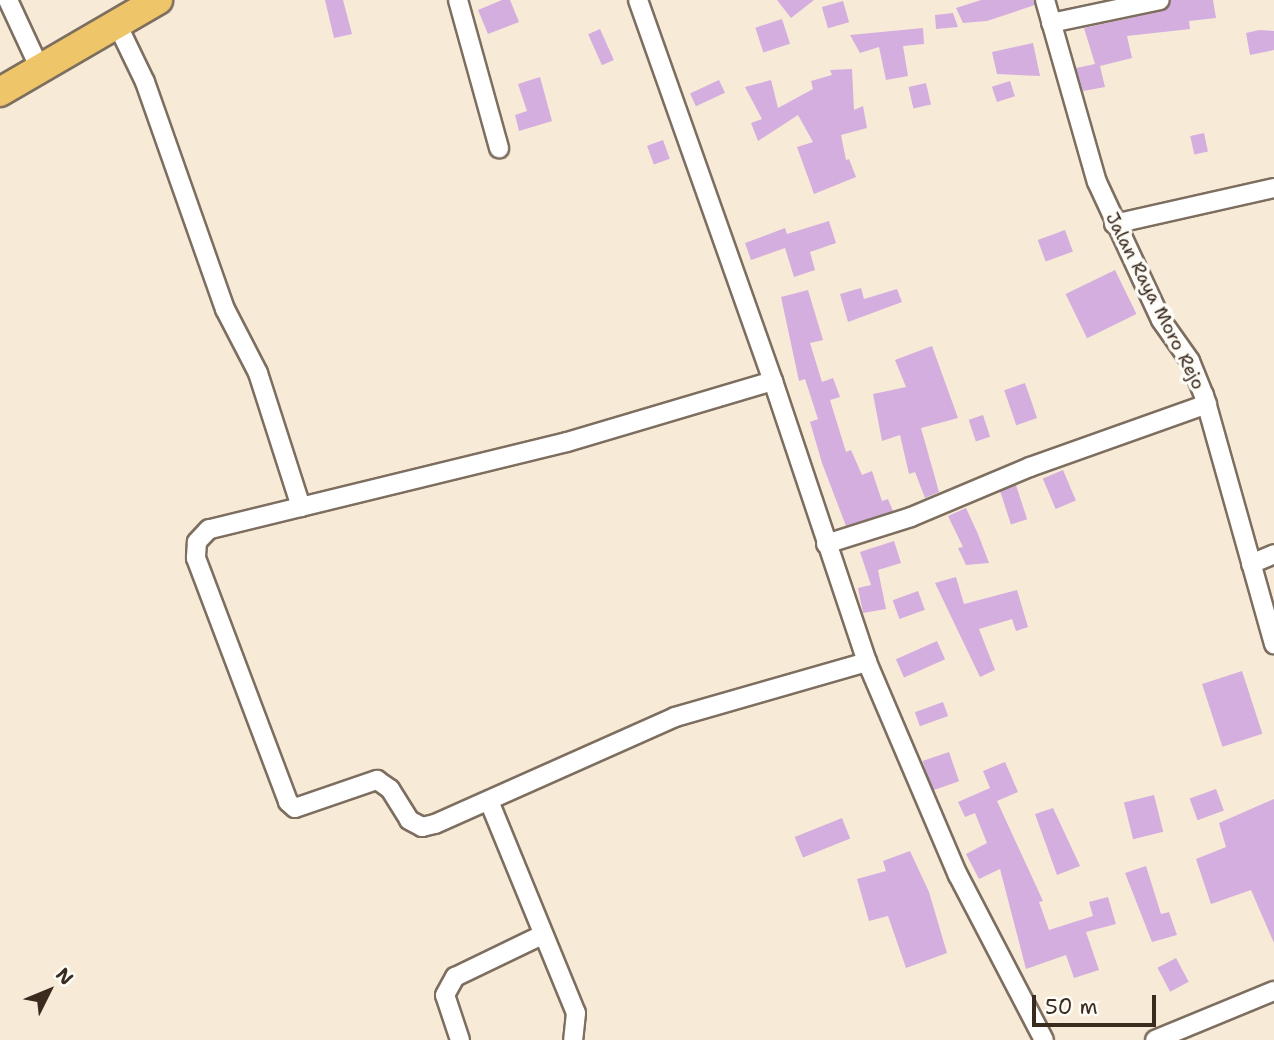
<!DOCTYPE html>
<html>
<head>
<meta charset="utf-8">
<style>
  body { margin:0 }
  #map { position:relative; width:1274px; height:1040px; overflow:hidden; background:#f7ebd8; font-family:"Shantell Sans",sans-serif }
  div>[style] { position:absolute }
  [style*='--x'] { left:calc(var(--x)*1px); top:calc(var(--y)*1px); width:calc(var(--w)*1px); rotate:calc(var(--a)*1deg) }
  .building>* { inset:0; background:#d3aedf; transform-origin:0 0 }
  .roads { filter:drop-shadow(2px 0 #7d6e5f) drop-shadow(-2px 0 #7d6e5f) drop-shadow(0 2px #7d6e5f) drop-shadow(0 -2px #7d6e5f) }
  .street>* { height:18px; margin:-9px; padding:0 9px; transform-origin:9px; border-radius:9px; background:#fff }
  .primary>* { height:28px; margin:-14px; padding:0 14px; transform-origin:14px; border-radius:14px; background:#eec569 }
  span { translate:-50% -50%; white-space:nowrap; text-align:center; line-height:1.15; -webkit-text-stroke:7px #fdfcf7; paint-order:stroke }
  .street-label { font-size:18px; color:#3b2a1e }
  .north { position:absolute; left:14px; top:956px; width:70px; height:70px; -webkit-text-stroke:5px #fdfcf7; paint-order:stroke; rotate:47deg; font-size:19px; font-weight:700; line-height:28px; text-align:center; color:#3b2a1e }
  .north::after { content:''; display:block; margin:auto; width:24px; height:32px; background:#3b2a1e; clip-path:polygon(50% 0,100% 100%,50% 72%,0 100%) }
  .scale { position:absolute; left:1032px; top:995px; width:124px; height:32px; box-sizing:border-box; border:4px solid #3b2a1e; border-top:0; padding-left:9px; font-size:21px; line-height:24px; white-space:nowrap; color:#3b2a1e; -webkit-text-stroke:5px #fdfcf7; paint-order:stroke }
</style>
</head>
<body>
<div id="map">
  <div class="building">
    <i style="clip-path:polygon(325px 0,343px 0,352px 34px,334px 38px)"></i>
    <i style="clip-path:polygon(502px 0,510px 0,519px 22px,488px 34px,478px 10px)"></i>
    <i style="clip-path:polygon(777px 0,814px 0,791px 18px)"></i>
    <i style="clip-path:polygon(981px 0,1034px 0,1035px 5px,987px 21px,963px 23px,956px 8px)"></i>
    <i style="clip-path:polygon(1171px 0,1213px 0,1216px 18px,1189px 21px,1190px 29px,1127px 36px,1132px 58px,1100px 66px,1105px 87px,1083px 91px,1076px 68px,1095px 64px,1084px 28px,1162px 11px)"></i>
    <i style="left:843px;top:1px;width:22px;height:22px;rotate:74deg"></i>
    <i style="clip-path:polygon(953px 13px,958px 27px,936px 29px,935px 15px)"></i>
    <i style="left:782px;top:19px;width:26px;height:28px;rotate:72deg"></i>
    <i style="clip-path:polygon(923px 28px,924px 44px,903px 46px,908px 76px,886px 80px,879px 47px,860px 53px,850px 35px)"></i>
    <i style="left:600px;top:29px;width:34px;height:13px;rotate:66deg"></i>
    <i style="clip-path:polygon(1259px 30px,1274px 31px,1274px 50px,1250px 55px,1246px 33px)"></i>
    <i style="clip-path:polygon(1033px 43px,1040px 76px,997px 74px,992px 52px)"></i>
    <i style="clip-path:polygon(852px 69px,854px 110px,863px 106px,867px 128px,841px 135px,846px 160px,849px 159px,856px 177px,814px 194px,797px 147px,813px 142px,798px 115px,758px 141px,751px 123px,762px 119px,745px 87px,771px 80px,778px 108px,813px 89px,811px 81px,832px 75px,830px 70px)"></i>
    <i style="clip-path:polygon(540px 77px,552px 121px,519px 131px,515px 115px,527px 111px,518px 84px)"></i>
    <i style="left:719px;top:80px;width:14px;height:32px;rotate:65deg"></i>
    <i style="left:1010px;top:81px;width:16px;height:19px;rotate:72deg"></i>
    <i style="left:926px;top:83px;width:22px;height:18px;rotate:77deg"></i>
    <i style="left:1204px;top:133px;width:19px;height:14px;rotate:78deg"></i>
    <i style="left:663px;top:140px;width:20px;height:17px;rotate:70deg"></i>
    <i style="clip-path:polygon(829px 221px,836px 243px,810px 252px,815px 270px,794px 277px,785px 248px,751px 260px,745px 243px,785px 228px,787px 234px)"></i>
    <i style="left:1065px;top:230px;width:23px;height:29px;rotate:70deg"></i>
    <i style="left:1115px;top:270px;width:49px;height:55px;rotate:64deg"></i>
    <i style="clip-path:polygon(861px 288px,864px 299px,897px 289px,902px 302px,848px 322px,840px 294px)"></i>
    <i style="clip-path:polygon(808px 290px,823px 340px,810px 343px,822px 382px,833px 378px,840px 397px,830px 400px,846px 452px,851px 450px,862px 475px,872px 471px,882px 501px,888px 499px,893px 511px,846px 526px,822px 463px,810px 422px,818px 419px,805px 379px,799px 381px,781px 297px)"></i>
    <i style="clip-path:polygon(932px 346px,958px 418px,921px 428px,939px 492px,925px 498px,915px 472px,909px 474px,900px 435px,882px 441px,873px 394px,906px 387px,895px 360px)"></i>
    <i style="left:1025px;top:383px;width:37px;height:22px;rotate:71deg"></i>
    <i style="left:983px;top:415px;width:23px;height:15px;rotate:72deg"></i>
    <i style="left:1063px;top:470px;width:33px;height:22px;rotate:67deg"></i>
    <i style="left:1016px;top:485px;width:36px;height:17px;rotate:72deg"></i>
    <i style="clip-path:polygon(966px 508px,978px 534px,989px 563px,966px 565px,958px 548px,963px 547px,948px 516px)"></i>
    <i style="clip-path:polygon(894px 541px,901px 563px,878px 570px,886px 609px,863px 613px,858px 588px,871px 585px,860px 552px)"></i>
    <i style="clip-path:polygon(956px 577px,964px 604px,1017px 590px,1028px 627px,1016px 631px,1012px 619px,979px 629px,995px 670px,980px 677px,935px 583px)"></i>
    <i style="left:918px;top:591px;width:20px;height:27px;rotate:70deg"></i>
    <i style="left:937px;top:641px;width:20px;height:45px;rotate:66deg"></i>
    <i style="left:1242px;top:671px;width:66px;height:42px;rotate:72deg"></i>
    <i style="left:943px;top:702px;width:15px;height:30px;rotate:70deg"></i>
    <i style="left:949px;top:752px;width:31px;height:28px;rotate:71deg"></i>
    <i style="clip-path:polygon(1005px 762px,1018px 792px,997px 801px,1043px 901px,1039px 902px,1049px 930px,1093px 916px,1089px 902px,1108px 897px,1116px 924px,1086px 932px,1099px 970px,1074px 978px,1066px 955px,1026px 969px,1000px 869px,979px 879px,966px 854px,987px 843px,975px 813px,965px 817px,958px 802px,990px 788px,983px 771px)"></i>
    <i style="left:1216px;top:789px;width:23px;height:28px;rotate:70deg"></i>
    <i style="left:1154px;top:795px;width:38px;height:31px;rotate:76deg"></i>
    <i style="clip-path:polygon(1274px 799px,1274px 943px,1251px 890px,1211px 904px,1196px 859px,1226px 847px,1219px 823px)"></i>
    <i style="clip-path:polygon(1053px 808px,1080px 866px,1057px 875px,1035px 814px)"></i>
    <i style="left:842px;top:818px;width:22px;height:51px;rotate:68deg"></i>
    <i style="clip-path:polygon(910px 851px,929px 892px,947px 953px,906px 968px,888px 916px,869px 921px,857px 879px,886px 871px,883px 861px)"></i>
    <i style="clip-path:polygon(1146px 866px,1161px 914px,1169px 912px,1177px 935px,1152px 942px,1125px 873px)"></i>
    <i style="left:1176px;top:958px;width:27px;height:21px;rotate:62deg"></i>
  </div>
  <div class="roads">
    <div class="street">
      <i style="--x:8;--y:0;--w:76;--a:65.1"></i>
      <i style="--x:458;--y:0;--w:154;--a:74.5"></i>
      <i style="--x:638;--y:0;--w:404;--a:70.5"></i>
      <i style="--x:773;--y:381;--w:296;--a:71.5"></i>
      <i style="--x:867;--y:662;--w:232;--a:66.9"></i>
      <i style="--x:958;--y:875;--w:186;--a:62.5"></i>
      <i style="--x:1045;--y:0;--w:189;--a:74.1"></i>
      <i style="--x:1097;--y:182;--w:152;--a:65.1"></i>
      <i style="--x:1161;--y:320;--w:50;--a:54.7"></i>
      <i style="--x:1190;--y:361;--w:37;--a:68"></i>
      <i style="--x:1204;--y:395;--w:259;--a:74.3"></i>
      <i style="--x:1051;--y:23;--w:111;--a:-11.9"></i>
      <i style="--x:117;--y:24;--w:64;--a:64.2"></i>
      <i style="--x:145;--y:82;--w:241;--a:70.6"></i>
      <i style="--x:225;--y:309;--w:72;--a:62.7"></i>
      <i style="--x:258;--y:373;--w:141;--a:72.2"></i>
      <i style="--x:1114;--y:224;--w:164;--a:-12.7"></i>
      <i style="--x:773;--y:381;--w:215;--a:163.5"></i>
      <i style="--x:567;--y:442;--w:368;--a:166.3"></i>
      <i style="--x:209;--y:529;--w:18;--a:133"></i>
      <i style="--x:197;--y:542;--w:16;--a:94"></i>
      <i style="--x:196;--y:558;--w:261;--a:69.3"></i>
      <i style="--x:288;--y:802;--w:9;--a:41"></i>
      <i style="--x:295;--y:808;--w:87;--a:-18.9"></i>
      <i style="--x:377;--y:780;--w:16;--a:35"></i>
      <i style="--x:390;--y:789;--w:36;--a:58"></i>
      <i style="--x:409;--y:820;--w:15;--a:28"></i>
      <i style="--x:422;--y:827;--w:13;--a:-13"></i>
      <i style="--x:435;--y:824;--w:263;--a:-24"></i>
      <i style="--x:675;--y:717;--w:200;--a:-16"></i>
      <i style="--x:826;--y:544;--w:89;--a:-17.6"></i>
      <i style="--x:911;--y:517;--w:129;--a:-22.8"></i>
      <i style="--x:1030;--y:467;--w:188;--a:-19.6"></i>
      <i style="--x:1251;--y:564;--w:25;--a:-23"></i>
      <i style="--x:489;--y:801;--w:229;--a:67.7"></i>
      <i style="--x:576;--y:1013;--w:27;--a:96"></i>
      <i style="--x:460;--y:1040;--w:47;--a:-108.4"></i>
      <i style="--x:445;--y:995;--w:21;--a:-61"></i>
      <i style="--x:455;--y:977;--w:97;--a:-25.8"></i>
      <i style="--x:1155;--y:1040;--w:129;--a:-22.4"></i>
    </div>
    <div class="primary">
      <i style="--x:0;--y:92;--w:183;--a:-30.2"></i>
    </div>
  </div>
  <div class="street-label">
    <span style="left:1155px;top:301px;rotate:63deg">Jalan Raya Moro Rejo</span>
  </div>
  <div class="north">N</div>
  <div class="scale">50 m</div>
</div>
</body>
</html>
